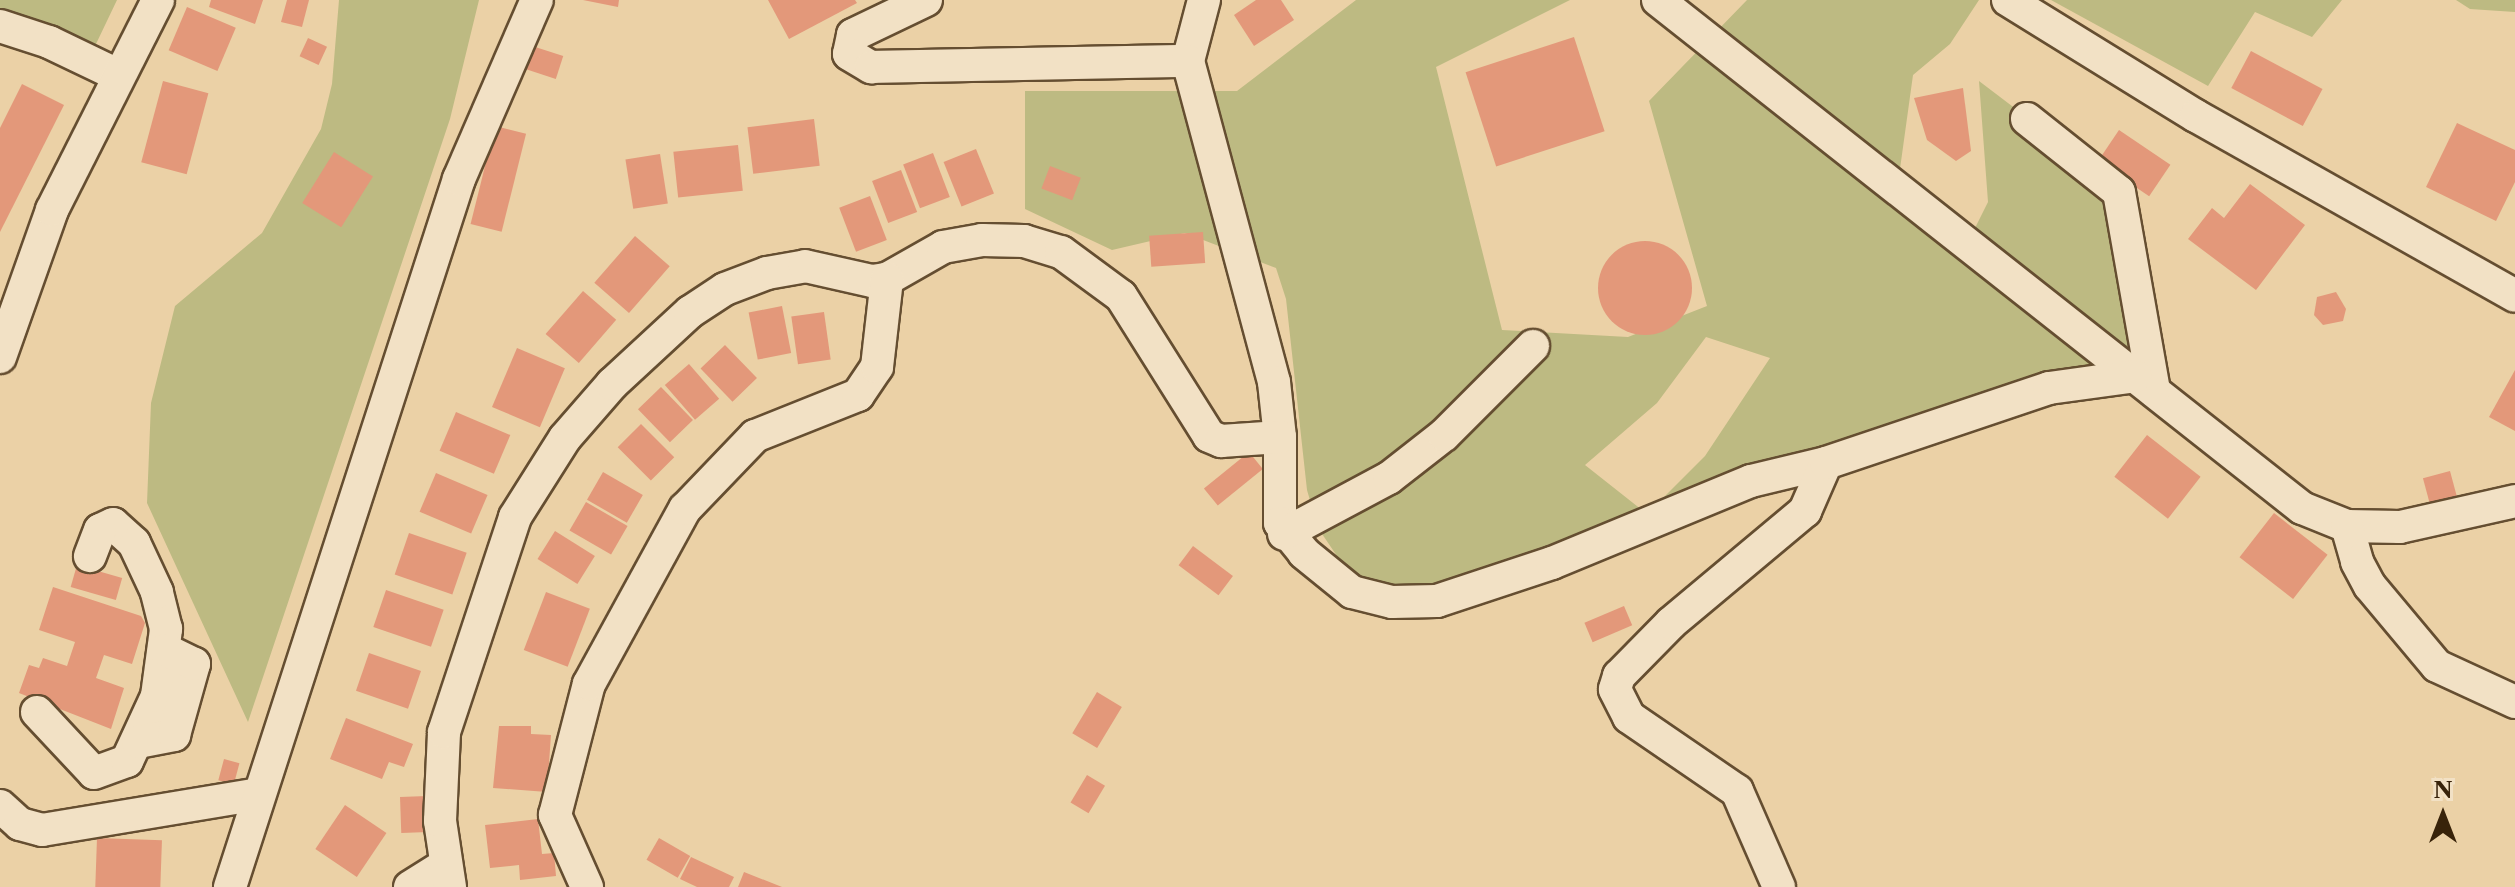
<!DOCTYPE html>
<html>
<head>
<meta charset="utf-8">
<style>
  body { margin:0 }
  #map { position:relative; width:2515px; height:887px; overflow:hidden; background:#ebd1a6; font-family:"Libre Caslon Text",serif }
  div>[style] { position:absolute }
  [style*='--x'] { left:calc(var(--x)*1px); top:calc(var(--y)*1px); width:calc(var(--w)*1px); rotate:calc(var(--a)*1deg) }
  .green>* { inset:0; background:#bdba82 }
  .building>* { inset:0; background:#e3987a; transform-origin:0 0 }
  .round { border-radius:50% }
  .roads { filter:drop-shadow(2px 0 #654e31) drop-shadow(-2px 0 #654e31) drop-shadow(0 2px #654e31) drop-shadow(0 -2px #654e31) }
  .minor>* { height:32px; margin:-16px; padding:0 16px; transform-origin:16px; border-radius:16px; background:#f2e1c5 }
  span { translate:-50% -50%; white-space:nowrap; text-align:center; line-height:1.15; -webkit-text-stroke:6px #f2e1c5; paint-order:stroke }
  .north { position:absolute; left:2403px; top:775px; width:80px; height:80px; -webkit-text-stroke:6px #f2e1c5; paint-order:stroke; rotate:0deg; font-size:22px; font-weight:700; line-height:32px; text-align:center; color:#38230a }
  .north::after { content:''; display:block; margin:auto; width:28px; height:36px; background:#38230a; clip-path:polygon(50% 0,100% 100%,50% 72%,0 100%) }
</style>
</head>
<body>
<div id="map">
  <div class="green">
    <i style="clip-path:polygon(0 0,117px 0,85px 67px,8px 19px,0 46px)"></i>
    <i style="clip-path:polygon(339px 0,479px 0,450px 119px,248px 722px,147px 503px,151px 403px,175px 306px,262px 233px,321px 129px,332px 84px)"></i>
    <i style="clip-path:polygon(evenodd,1356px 0,1570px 0,1436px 67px,1502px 330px,1628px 337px,1707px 306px,1649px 101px,1747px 0,1979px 0,1950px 44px,1913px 75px,1899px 176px,1973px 232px,1988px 202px,1979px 81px,2113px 183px,2145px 384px,2028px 401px,1487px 585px,1360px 590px,1318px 528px,1307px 490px,1286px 299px,1276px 268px,1185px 233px,1112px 250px,1025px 209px,1025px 91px,1237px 91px,1356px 0,1706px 337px,1770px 358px,1705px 456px,1647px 514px,1585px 465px,1657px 403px,1706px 337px)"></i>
    <i style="clip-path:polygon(2051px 0,2342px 0,2312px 37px,2255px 12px,2208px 86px)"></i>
    <i style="clip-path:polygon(2456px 0,2515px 0,2515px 12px,2470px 9px)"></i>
  </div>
  <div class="building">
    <i style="clip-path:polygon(211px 0,263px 0,255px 24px,209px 7px)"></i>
    <i style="clip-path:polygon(287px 0,309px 0,302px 27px,281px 22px)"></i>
    <i style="clip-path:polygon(583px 0,619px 0,618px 7px)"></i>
    <i style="clip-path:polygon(768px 0,855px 0,857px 3px,789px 39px)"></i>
    <i style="clip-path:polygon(1256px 0,1281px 0,1294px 20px,1254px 46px,1234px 15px)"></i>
    <i style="left:187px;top:7px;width:53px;height:47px;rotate:23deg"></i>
    <i style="left:1574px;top:37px;width:99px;height:114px;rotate:72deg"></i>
    <i style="left:308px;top:38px;width:21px;height:20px;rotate:25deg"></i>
    <i style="left:529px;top:45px;width:36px;height:24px;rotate:18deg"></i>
    <i style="left:2251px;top:51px;width:81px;height:42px;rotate:28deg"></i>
    <i style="left:163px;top:81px;width:47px;height:84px;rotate:15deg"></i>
    <i style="clip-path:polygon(22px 84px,64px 105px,0 232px,0 128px)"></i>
    <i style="clip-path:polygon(1963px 88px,1971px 151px,1956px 161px,1927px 140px,1914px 98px)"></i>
    <i style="left:814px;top:119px;width:47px;height:67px;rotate:83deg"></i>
    <i style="clip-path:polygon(2457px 123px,2515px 150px,2515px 182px,2496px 221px,2426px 187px)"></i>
    <i style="left:495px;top:126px;width:32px;height:101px;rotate:14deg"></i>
    <i style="left:2119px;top:130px;width:62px;height:38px;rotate:34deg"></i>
    <i style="left:738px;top:145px;width:46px;height:65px;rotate:84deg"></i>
    <i style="left:976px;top:149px;width:48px;height:35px;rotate:68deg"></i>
    <i style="left:334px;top:152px;width:46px;height:60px;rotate:32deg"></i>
    <i style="left:933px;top:153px;width:47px;height:32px;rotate:69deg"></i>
    <i style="left:660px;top:154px;width:50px;height:35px;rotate:81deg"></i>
    <i style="left:1050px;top:166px;width:33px;height:24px;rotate:21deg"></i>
    <i style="left:901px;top:170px;width:45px;height:31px;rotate:69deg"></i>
    <i style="clip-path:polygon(2250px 184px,2305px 225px,2256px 290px,2188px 239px,2212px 208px,2224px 218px)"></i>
    <i style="left:870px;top:196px;width:47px;height:33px;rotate:69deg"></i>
    <i style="left:1203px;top:232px;width:31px;height:54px;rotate:86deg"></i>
    <i style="left:635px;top:236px;width:46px;height:62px;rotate:41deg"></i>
    <i class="round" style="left:1598px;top:241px;width:94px;height:94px"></i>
    <i style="left:583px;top:291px;width:44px;height:57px;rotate:41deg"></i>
    <i style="clip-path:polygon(2336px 292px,2346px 309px,2343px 321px,2323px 325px,2314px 315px,2317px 297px)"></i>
    <i style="left:782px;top:306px;width:48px;height:34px;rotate:79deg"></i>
    <i style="left:824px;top:312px;width:48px;height:33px;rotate:82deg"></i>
    <i style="left:725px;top:345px;width:46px;height:34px;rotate:46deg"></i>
    <i style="left:517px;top:348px;width:52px;height:64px;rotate:23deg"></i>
    <i style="left:689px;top:364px;width:46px;height:32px;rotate:49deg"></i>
    <i style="clip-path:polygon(2515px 370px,2515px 431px,2489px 417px)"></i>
    <i style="left:661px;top:387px;width:46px;height:32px;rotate:46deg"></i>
    <i style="left:456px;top:412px;width:59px;height:42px;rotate:23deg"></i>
    <i style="left:641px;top:424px;width:47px;height:33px;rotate:45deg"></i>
    <i style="left:2147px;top:435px;width:68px;height:53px;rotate:38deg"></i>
    <i style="left:1249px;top:452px;width:22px;height:58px;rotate:51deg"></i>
    <i style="left:2450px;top:471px;width:27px;height:28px;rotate:75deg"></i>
    <i style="left:603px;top:472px;width:46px;height:32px;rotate:30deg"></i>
    <i style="left:436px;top:473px;width:56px;height:42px;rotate:23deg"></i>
    <i style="left:586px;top:502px;width:48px;height:33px;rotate:30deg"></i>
    <i style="left:2274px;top:513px;width:68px;height:56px;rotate:38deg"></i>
    <i style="left:555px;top:531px;width:47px;height:33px;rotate:32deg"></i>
    <i style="left:409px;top:533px;width:61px;height:44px;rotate:19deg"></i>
    <i style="left:1193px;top:546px;width:50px;height:24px;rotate:37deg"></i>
    <i style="left:77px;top:565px;width:47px;height:23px;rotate:16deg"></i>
    <i style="clip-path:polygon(53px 587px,141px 616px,145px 623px,132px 664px,104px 655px,96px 678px,124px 688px,111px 729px,19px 693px,29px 665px,39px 668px,43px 658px,67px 666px,75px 642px,39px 630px)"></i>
    <i style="left:386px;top:590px;width:61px;height:39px;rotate:19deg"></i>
    <i style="left:546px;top:592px;width:47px;height:62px;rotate:21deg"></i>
    <i style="left:1624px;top:606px;width:21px;height:43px;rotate:67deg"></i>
    <i style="left:369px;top:653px;width:55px;height:40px;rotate:19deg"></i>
    <i style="left:1097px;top:692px;width:29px;height:48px;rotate:31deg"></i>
    <i style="clip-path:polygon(346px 718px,413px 744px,404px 767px,389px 762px,382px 779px,330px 759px)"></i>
    <i style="clip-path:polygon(499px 726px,531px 726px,531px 734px,551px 735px,547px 792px,493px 788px)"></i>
    <i style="left:224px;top:759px;width:16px;height:22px;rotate:15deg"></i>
    <i style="left:1087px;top:775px;width:21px;height:32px;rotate:31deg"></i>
    <i style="left:427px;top:796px;width:36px;height:27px;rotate:88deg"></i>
    <i style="left:345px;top:805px;width:50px;height:53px;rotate:34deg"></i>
    <i style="clip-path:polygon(538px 819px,542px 854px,554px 853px,556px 876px,520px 880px,519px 865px,490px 868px,485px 825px)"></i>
    <i style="left:97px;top:838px;width:65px;height:49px;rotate:2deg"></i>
    <i style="left:659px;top:838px;width:36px;height:25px;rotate:30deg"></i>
    <i style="clip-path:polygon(691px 857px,734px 877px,729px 887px,697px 887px,680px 879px)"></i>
    <i style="clip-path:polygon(744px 872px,782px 887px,738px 887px)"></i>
  </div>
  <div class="roads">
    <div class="minor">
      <i style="--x:926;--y:0;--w:81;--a:154.4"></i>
      <i style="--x:853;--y:35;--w:19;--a:102"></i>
      <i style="--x:849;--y:54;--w:26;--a:31"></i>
      <i style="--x:871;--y:67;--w:317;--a:-1.1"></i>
      <i style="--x:1188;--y:61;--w:63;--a:-75.3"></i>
      <i style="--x:1658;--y:0;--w:820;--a:38.27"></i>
      <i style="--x:2302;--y:508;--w:48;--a:21.8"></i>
      <i style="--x:2347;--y:526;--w:53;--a:1.1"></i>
      <i style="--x:2400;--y:527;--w:118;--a:-12.7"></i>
      <i style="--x:2008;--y:0;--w:221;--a:31.7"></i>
      <i style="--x:2196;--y:116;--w:366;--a:29.4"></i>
      <i style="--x:0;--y:26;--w:52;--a:18.1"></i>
      <i style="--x:49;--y:42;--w:76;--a:25.6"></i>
      <i style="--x:1188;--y:61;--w:332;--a:75"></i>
      <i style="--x:1274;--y:382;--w:55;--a:83.8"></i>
      <i style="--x:1280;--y:437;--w:86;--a:90"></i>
      <i style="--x:1280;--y:523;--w:38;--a:51"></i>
      <i style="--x:1304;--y:553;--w:62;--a:39.1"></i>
      <i style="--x:1352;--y:592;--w:41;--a:14"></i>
      <i style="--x:1392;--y:602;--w:45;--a:-1.3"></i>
      <i style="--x:1437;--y:601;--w:121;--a:-18.3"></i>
      <i style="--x:1552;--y:563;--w:215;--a:-22.4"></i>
      <i style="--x:1751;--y:481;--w:77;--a:-13.5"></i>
      <i style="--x:2027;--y:119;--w:117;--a:38.4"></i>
      <i style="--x:2119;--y:192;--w:202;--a:80"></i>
      <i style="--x:0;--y:357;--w:156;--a:-70.5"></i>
      <i style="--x:52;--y:210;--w:235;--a:-63.2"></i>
      <i style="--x:2347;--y:526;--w:37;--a:74"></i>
      <i style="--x:2357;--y:562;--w:27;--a:62"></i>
      <i style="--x:2370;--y:586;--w:104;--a:50.1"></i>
      <i style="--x:2437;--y:666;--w:86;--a:24.8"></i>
      <i style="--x:1284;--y:534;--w:119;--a:-28.1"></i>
      <i style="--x:1389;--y:478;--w:70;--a:-38"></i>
      <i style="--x:1444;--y:435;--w:126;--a:-45"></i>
      <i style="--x:37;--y:712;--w:83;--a:46.9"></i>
      <i style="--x:94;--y:773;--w:35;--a:-20"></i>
      <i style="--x:127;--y:761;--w:72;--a:-65.2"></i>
      <i style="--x:157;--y:696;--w:68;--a:-82.3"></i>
      <i style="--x:166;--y:629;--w:38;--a:-104"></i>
      <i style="--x:157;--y:592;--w:54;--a:-115.1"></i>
      <i style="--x:134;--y:543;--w:28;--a:-138"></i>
      <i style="--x:113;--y:524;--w:14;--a:155"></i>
      <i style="--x:100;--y:530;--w:28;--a:111"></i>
      <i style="--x:138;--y:742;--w:37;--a:-11"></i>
      <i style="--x:174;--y:735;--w:74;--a:-74.3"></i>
      <i style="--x:194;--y:664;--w:32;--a:-154"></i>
      <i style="--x:0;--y:806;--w:27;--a:42"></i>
      <i style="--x:20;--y:824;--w:23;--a:15"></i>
      <i style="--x:42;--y:830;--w:220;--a:-9.4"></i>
      <i style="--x:230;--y:887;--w:744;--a:-72.08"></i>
      <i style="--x:459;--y:179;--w:195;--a:-66.5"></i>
      <i style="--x:410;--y:887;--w:40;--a:-32"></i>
      <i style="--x:450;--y:887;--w:67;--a:-98.6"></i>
      <i style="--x:440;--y:821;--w:89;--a:-87.4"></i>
      <i style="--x:444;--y:732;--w:226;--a:-71.7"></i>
      <i style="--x:515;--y:517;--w:93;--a:-57.7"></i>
      <i style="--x:565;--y:438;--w:72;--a:-49"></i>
      <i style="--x:612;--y:384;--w:106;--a:-42.7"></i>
      <i style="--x:690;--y:312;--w:42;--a:-33.3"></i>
      <i style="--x:725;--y:289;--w:45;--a:-20.9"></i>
      <i style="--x:767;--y:273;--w:39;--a:-10"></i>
      <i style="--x:805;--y:266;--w:69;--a:12.6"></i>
      <i style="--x:872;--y:281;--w:15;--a:-8"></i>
      <i style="--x:887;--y:279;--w:64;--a:-29.7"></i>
      <i style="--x:943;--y:247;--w:40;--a:-10"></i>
      <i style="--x:982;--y:240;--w:42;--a:1.4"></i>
      <i style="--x:1024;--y:241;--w:39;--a:17"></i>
      <i style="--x:1061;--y:252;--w:74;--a:36.3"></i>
      <i style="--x:1121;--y:296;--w:165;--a:57.8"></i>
      <i style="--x:1209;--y:436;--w:13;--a:23"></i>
      <i style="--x:1221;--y:441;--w:59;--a:-3.9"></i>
      <i style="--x:587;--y:887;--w:79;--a:-114"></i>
      <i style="--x:555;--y:815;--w:135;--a:-75.5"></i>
      <i style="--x:589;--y:684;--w:200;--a:-61.3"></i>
      <i style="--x:685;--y:509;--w:101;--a:-46.2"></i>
      <i style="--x:755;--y:436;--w:111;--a:-21.7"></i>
      <i style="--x:858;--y:395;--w:34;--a:-56"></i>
      <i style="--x:877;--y:367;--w:89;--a:-83.5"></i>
      <i style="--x:1779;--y:887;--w:105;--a:-113.6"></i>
      <i style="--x:1737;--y:791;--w:131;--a:-145.6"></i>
      <i style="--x:1629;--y:717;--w:31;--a:-117"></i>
      <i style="--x:1615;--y:689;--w:14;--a:-73"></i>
      <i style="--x:1619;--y:676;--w:74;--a:-45.5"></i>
      <i style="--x:1671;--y:623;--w:175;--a:-39.9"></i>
      <i style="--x:1805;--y:511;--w:52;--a:-66.4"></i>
      <i style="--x:1826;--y:463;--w:235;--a:-18.6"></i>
      <i style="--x:2049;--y:388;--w:87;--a:-7.9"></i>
    </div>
  </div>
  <div class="north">N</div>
</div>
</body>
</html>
